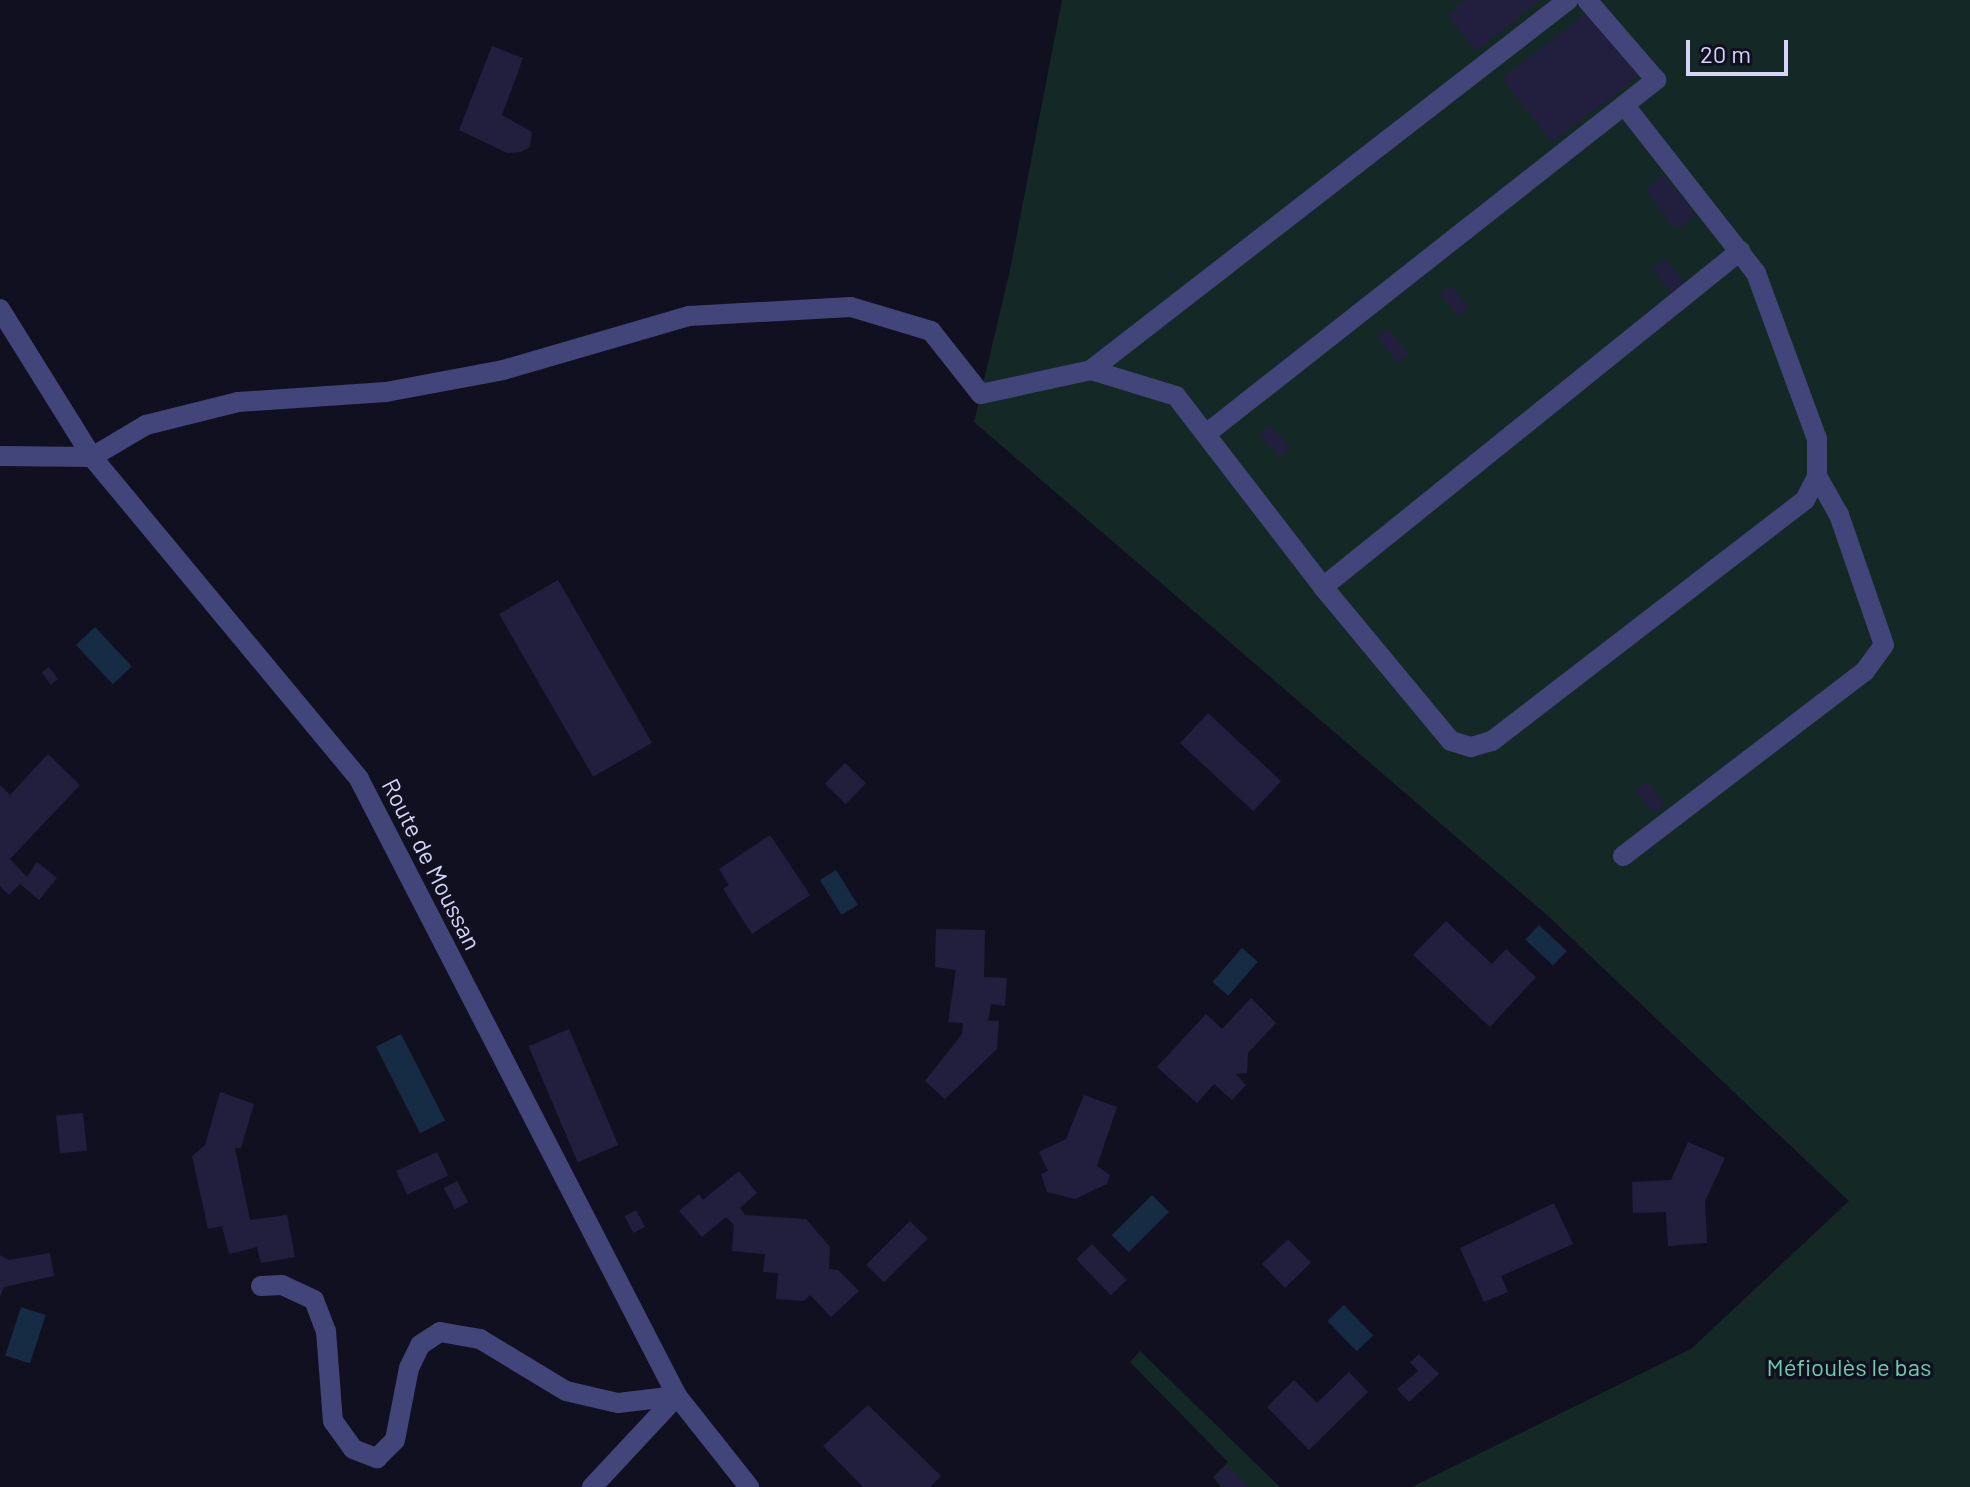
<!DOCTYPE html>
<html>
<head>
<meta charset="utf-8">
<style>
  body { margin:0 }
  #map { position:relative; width:1970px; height:1487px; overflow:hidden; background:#111020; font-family:Barlow,sans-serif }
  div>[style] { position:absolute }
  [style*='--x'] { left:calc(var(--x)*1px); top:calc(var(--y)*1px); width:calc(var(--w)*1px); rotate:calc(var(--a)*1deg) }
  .green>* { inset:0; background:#142926 }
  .water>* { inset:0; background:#162c44; transform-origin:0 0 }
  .building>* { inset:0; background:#221f3e; transform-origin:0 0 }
  .minor>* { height:20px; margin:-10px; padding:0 10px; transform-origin:10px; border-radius:10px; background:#424579 }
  span { translate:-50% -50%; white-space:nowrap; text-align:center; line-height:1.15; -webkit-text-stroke:7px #111020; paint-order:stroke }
  .street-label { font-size:24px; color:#d6d5f9 }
  .park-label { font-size:24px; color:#6bcfac }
  .scale { position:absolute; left:1686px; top:40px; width:102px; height:36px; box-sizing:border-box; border:4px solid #d6d5f9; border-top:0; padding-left:10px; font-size:24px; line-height:28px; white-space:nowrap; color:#d6d5f9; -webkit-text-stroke:6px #111020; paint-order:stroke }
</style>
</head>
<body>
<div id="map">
  <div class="green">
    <i style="clip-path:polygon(1062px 0,1970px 0,1970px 1487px,1412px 1487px,1691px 1349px,1849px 1201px,1547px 915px,974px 422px,1010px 270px)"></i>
    <i style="clip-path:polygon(1140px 1351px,1280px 1487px,1221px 1487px,1213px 1477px,1228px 1462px,1130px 1362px)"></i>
  </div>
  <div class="water">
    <i style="left:95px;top:627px;width:54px;height:26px;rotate:47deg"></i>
    <i style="left:836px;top:870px;width:41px;height:19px;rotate:58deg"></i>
    <i style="left:1539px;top:925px;width:38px;height:20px;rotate:43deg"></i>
    <i style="left:1242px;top:948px;width:21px;height:45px;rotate:41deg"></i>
    <i style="left:401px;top:1034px;width:97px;height:28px;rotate:63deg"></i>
    <i style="left:1152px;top:1195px;width:24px;height:57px;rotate:45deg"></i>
    <i style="left:1344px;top:1305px;width:42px;height:23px;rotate:46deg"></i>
    <i style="left:21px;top:1307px;width:26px;height:51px;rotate:18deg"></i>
  </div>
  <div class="building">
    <i style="clip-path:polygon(1465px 0,1540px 0,1476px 51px,1447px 15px)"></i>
    <i style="left:1589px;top:11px;width:81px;height:110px;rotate:52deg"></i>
    <i style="clip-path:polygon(492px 46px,523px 58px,502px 115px,532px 132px,530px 147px,521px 152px,507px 153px,459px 130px)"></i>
    <i style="left:1664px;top:175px;width:51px;height:24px;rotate:52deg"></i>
    <i style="left:1665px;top:259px;width:35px;height:16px;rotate:51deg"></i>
    <i style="left:1450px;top:285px;width:29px;height:14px;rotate:49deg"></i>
    <i style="left:1388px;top:328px;width:33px;height:14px;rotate:52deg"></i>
    <i style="left:1271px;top:425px;width:30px;height:14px;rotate:50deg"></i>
    <i style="left:558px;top:580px;width:188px;height:68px;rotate:60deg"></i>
    <i style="left:49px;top:667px;width:15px;height:9px;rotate:53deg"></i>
    <i style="left:1208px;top:713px;width:100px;height:41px;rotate:43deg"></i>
    <i style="clip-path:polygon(48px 754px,80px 785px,10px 859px,27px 877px,37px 862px,57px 878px,39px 900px,20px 884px,9px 895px,0 886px,0 785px,10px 795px)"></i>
    <i style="left:845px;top:763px;width:29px;height:29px;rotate:44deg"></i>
    <i style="clip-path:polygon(1647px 781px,1665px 805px,1654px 813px,1635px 791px)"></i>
    <i style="clip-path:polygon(770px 835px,810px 895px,752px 934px,723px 889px,729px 885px,719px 869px)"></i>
    <i style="clip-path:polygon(1446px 921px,1492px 964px,1506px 949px,1536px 977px,1490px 1027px,1413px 955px)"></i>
    <i style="clip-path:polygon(936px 929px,985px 930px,984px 977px,1007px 978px,1005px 1006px,991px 1004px,988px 1021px,999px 1021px,997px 1049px,945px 1099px,925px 1081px,962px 1034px,963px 1023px,948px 1022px,956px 970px,935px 967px)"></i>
    <i style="clip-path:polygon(1251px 998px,1276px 1023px,1248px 1053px,1247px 1073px,1236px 1074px,1246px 1085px,1232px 1100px,1214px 1084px,1197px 1103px,1157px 1067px,1206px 1014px,1222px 1029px)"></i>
    <i style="left:569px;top:1029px;width:126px;height:44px;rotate:67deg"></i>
    <i style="clip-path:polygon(220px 1092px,254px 1104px,241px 1148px,235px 1148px,250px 1220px,287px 1215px,295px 1257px,261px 1263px,257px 1247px,229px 1254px,222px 1226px,208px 1229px,192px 1156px,205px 1145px)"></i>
    <i style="clip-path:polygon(1084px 1095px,1117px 1107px,1097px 1166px,1110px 1175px,1107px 1184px,1075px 1199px,1047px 1192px,1041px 1174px,1048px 1171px,1039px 1152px,1066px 1139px)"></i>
    <i style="left:83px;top:1113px;width:38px;height:27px;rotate:84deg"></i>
    <i style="clip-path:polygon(1688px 1142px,1725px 1158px,1705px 1201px,1707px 1243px,1668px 1246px,1666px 1212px,1633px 1213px,1632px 1182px,1671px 1180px)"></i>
    <i style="left:437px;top:1152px;width:26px;height:45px;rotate:65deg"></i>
    <i style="clip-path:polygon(739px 1171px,757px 1193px,740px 1208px,745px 1215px,806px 1219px,830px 1247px,829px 1269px,838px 1270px,859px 1291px,831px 1317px,810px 1295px,804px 1301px,776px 1299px,778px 1273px,763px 1272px,765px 1254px,732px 1251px,734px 1225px,726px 1217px,702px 1237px,679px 1211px,699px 1194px,703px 1200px)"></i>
    <i style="left:457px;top:1181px;width:24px;height:15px;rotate:62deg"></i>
    <i style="clip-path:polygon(1554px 1203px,1573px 1244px,1501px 1276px,1508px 1292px,1484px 1302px,1460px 1248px)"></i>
    <i style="left:636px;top:1210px;width:19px;height:13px;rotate:62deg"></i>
    <i style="left:910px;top:1221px;width:25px;height:62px;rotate:45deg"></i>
    <i style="left:1288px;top:1239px;width:33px;height:36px;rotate:46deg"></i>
    <i style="left:1092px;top:1244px;width:50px;height:22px;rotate:46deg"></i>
    <i style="clip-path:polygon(50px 1253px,54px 1276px,4px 1287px,0 1297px,0 1255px,9px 1260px)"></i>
    <i style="clip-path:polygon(1419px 1354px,1439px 1374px,1409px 1402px,1397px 1389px,1418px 1371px,1410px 1362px)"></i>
    <i style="clip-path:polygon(1349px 1372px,1368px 1392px,1309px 1450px,1267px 1407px,1294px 1380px,1317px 1403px)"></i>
    <i style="clip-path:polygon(868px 1405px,941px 1476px,930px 1487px,863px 1487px,823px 1446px)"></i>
    <i style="clip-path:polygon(1227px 1465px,1248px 1487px,1224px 1487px,1215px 1477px)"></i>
  </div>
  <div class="minor">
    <i style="--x:0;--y:309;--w:174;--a:58.1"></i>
    <i style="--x:92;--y:457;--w:418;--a:50.3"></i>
    <i style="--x:359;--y:779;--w:694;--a:62.73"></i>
    <i style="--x:677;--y:1396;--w:116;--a:51.6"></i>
    <i style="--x:1091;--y:370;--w:604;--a:-37.8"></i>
    <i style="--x:1206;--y:434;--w:573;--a:-38.19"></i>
    <i style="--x:1656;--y:80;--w:106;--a:-130.8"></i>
    <i style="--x:0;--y:456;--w:92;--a:0.6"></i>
    <i style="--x:92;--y:457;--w:63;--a:-30.7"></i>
    <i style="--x:146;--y:425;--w:95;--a:-14"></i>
    <i style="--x:238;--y:402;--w:148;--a:-3.9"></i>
    <i style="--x:386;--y:392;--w:119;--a:-10.6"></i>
    <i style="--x:503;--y:370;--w:194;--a:-16.2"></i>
    <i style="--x:689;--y:316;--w:162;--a:-3.2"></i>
    <i style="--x:851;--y:307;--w:84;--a:16.7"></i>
    <i style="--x:931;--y:331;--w:80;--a:51.6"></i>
    <i style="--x:981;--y:394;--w:113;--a:-12.3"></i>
    <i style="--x:1091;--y:370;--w:89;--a:17"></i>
    <i style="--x:1176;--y:396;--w:241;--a:52.4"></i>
    <i style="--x:1323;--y:587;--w:200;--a:50.3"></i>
    <i style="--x:1451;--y:741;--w:21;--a:17"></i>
    <i style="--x:1471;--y:747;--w:22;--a:-16"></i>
    <i style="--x:1492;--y:741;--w:395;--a:-37.6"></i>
    <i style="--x:1805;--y:500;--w:27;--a:-63"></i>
    <i style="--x:1817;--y:476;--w:37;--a:-90"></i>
    <i style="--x:1817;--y:439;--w:177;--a:-110.2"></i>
    <i style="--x:1756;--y:273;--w:211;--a:-128.1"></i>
    <i style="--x:1323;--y:587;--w:536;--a:-38.86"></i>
    <i style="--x:1623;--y:856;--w:305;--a:-37.4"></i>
    <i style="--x:1865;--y:671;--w:32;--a:-54"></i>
    <i style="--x:1884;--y:645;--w:138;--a:-109.1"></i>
    <i style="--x:1839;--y:515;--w:45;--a:-119.4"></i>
    <i style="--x:261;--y:1286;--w:21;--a:-3"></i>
    <i style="--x:282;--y:1285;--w:35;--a:25"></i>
    <i style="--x:314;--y:1300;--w:33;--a:69"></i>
    <i style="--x:326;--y:1331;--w:90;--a:85.6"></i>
    <i style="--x:333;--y:1421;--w:34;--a:54"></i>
    <i style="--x:353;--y:1449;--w:26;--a:21"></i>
    <i style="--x:377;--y:1458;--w:25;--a:-45"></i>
    <i style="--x:395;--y:1440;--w:73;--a:-79"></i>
    <i style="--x:409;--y:1368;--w:25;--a:-64"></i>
    <i style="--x:420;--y:1345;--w:24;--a:-33"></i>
    <i style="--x:440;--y:1332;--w:41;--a:9.9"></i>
    <i style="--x:480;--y:1339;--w:100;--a:31.2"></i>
    <i style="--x:566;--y:1391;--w:53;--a:13"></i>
    <i style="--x:618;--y:1403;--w:59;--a:-6.8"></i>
    <i style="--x:677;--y:1396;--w:125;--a:133"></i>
  </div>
  <div class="street-label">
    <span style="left:432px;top:864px;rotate:63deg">Route de Moussan</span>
  </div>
  <div class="park-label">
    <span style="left:1849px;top:1367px">Méfioulès le bas</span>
  </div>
  <div class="scale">20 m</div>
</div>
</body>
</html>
